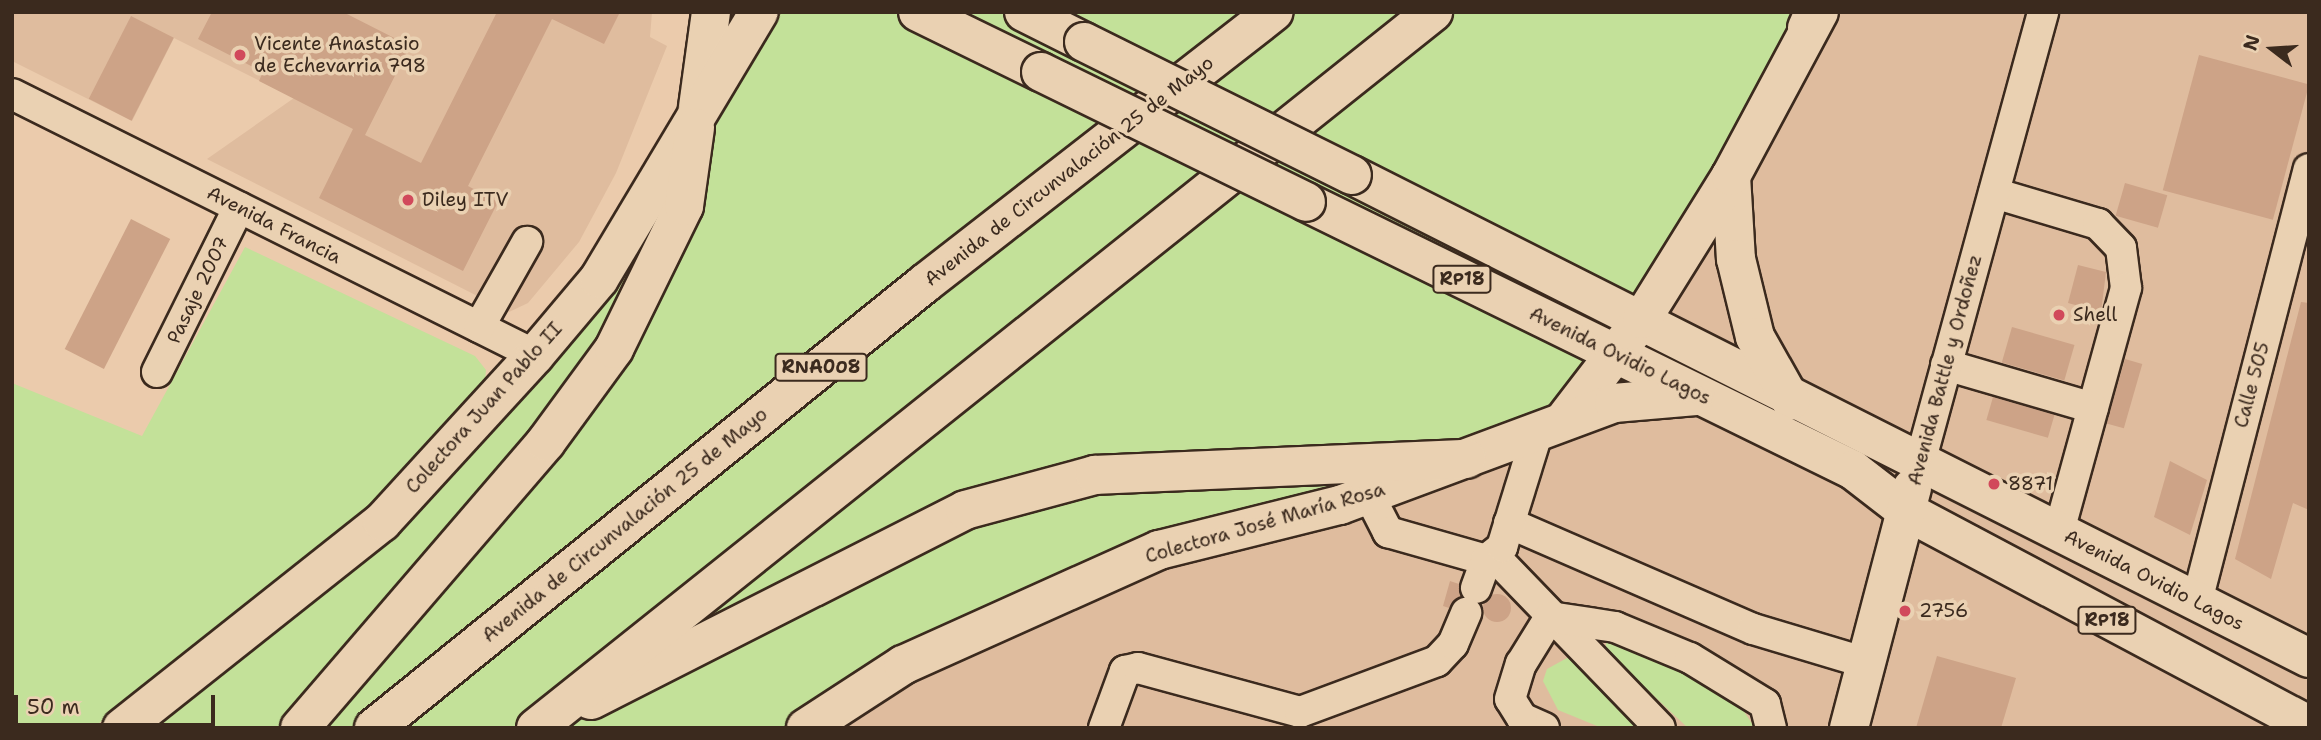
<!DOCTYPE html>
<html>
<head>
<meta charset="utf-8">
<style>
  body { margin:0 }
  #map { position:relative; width:2321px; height:740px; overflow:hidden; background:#ebcbac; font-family:"Shantell Sans",sans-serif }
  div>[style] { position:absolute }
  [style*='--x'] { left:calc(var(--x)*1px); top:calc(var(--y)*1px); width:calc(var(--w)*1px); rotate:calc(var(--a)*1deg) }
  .built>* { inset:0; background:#dfbc9e }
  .green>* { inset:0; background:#c3e199 }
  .building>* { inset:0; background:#cda387; transform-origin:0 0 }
  .round { border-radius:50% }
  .roads { filter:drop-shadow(2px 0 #3b2a1e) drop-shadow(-2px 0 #3b2a1e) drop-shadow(0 2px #3b2a1e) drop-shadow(0 -2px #3b2a1e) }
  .minor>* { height:30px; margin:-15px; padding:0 15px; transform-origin:15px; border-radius:15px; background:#ead1b2 }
  .major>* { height:38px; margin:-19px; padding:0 19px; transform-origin:19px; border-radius:19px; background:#ead1b2 }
  .highway>* { height:38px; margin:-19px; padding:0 19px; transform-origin:19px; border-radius:19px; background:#ead1b2 }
  .bridges { filter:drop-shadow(2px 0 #3b2a1e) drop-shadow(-2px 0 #3b2a1e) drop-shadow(0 2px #3b2a1e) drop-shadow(0 -2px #3b2a1e) }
  .major-bridge>* { height:38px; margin:-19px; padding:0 19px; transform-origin:19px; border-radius:19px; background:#ead1b2 }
  .dots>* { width:19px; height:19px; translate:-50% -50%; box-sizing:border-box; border:4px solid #ead1b2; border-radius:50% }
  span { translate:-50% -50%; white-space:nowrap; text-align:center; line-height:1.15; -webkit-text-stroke:7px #ead1b2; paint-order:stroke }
  .shield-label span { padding:2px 5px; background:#ead1b2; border:2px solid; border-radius:5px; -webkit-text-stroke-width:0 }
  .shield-label { font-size:18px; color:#3b2a1e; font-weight:700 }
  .poi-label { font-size:19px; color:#3b2a1e }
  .left { translate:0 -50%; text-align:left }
  .street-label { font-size:19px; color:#3b2a1e }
  .frame { position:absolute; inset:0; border:14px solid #3b2a1e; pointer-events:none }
  .north { position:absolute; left:2237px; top:14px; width:70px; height:70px; -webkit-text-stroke:5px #ead1b2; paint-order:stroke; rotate:287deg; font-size:19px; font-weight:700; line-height:28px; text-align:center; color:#3b2a1e }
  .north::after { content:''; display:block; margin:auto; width:24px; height:32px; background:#3b2a1e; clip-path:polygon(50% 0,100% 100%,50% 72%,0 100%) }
  .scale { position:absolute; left:14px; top:695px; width:201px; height:32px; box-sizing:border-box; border:4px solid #3b2a1e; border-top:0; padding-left:9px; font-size:21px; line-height:24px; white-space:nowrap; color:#3b2a1e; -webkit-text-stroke:5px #ead1b2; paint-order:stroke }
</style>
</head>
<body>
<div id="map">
  <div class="built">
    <i style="clip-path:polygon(12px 12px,652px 12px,650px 37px,667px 46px,616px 173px,579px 242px,528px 303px,509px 312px,207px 159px,294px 98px,174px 38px,132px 121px,12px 61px)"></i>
    <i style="clip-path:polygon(1819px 12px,2309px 12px,2309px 728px,806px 728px)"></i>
  </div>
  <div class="green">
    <i style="clip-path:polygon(759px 12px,1819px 12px,1564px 420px,1159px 550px,806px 728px,122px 728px,382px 522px,535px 355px)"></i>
    <i style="clip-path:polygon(245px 247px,475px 356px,486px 370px,484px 390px,377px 500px,93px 728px,12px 728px,12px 383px,142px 436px)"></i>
    <i style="clip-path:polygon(1606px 639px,1648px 650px,1739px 704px,1755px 728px,1688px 728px,1606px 651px)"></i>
    <i style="clip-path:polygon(1567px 658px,1575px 659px,1641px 728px,1602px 728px,1558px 710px,1543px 681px,1547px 669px)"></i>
  </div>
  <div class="building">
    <i style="clip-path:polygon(212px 12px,343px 12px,410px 46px,365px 135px,421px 163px,497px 12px,620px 12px,604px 44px,552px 19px,468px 186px,498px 202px,463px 271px,319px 198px,353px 129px,259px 81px,263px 72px,198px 39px)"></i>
    <i style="left:131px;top:16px;width:48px;height:93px;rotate:27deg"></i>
    <i style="left:2199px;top:55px;width:114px;height:140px;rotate:15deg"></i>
    <i style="left:2125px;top:183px;width:44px;height:34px;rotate:16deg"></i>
    <i style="left:131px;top:219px;width:44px;height:146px;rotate:27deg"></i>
    <i style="clip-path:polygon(2078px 265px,2106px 272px,2101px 312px,2068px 303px)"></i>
    <i style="clip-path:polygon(2301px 302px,2309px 303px,2309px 510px,2293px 503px,2271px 579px,2235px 559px)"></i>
    <i style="left:2012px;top:327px;width:65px;height:37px;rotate:16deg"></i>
    <i style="left:2125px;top:359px;width:18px;height:67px;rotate:16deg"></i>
    <i style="left:1993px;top:397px;width:64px;height:24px;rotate:16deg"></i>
    <i style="clip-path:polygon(2170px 461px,2207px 480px,2190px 535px,2154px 517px)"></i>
    <i style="clip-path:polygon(1450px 581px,1459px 584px,1461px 597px,1449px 608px,1443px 606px)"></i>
    <i class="round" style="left:1483px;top:594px;width:28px;height:28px"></i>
    <i style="clip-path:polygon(1937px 656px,2016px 678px,2001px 728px,1916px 728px)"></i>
  </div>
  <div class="roads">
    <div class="minor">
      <i style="--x:12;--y:94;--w:585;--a:26.52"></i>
      <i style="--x:1994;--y:193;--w:109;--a:16.6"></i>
      <i style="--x:2098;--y:224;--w:33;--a:46"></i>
      <i style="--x:2121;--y:248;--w:40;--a:82.9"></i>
      <i style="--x:2126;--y:288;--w:253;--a:105.4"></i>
      <i style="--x:479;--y:327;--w:98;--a:-60.5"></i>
      <i style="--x:1946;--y:365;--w:153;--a:16.3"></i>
      <i style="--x:157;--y:372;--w:184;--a:-63.6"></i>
      <i style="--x:1919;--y:466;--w:471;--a:-74.7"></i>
      <i style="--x:1369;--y:495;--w:42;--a:62.8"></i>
      <i style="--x:1388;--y:532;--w:102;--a:15.9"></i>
      <i style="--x:1509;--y:523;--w:266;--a:23.5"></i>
      <i style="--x:1753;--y:629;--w:118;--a:16.7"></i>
      <i style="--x:1493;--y:555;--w:240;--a:46"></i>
      <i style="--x:1476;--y:588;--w:30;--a:-70"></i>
      <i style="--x:1486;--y:560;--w:21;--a:-39"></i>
      <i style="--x:1502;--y:547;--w:121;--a:-72.8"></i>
      <i style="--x:2197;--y:601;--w:446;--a:-75.5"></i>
      <i style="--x:1104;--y:728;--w:61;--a:-69.8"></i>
      <i style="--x:1125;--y:671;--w:13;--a:-13"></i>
      <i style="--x:1138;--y:668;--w:168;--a:15.2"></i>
      <i style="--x:1300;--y:712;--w:146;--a:-20.4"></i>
      <i style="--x:1437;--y:661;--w:23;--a:-47"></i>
      <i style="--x:1453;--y:644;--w:34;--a:-67"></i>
      <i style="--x:1544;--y:728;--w:24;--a:-156"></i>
      <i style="--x:1522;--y:718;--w:22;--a:-122"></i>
      <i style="--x:1510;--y:699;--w:37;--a:-73"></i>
      <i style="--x:1521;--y:664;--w:55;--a:-58.3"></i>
      <i style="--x:1550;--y:617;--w:66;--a:8.7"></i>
      <i style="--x:1615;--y:627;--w:81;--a:22.5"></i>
      <i style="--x:1690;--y:658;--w:88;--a:31.5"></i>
      <i style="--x:1765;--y:704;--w:25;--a:76"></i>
    </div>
    <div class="major">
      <i style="--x:918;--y:12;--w:137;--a:26"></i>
      <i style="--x:1024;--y:12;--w:67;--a:26.6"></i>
      <i style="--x:698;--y:107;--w:96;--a:-82.2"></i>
      <i style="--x:1352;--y:175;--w:1072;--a:26.78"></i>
      <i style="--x:1731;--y:176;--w:83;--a:86.6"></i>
      <i style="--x:1736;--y:259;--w:80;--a:76.3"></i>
      <i style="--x:1755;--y:337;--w:73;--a:60.6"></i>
      <i style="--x:1306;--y:202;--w:609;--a:26.1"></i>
      <i style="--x:1853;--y:470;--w:67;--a:37.7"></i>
      <i style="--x:1906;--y:511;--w:456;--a:28"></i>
      <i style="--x:1565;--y:419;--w:126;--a:-52.4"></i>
      <i style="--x:1642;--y:319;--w:168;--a:-58.1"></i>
      <i style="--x:1731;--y:176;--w:186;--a:-61.8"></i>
      <i style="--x:122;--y:728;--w:332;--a:-38.4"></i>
      <i style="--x:382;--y:522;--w:226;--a:-47.5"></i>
      <i style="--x:535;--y:355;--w:99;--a:-49.9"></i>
      <i style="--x:599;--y:279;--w:311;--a:-59.1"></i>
      <i style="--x:806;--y:728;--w:116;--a:-33"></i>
      <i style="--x:903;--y:665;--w:281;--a:-24.2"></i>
      <i style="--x:1159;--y:550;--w:187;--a:-14"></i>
      <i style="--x:1340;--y:505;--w:292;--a:-20.4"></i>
      <i style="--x:1614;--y:403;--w:82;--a:-4.9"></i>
      <i style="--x:1849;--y:728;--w:248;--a:-75.3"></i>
    </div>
    <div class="highway">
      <i style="--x:1807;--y:28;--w:17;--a:-66"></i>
      <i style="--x:591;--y:700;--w:419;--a:-26.9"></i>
      <i style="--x:965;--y:510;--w:135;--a:-15.1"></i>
      <i style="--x:1095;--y:475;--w:372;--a:-2.5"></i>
      <i style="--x:300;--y:728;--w:377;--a:-49.3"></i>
      <i style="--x:546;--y:442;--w:115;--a:-53.8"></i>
      <i style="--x:614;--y:349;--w:159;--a:-63.9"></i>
      <i style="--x:684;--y:206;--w:79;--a:-82"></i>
      <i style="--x:374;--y:728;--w:707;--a:-38.91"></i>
      <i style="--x:924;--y:284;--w:443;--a:-37.9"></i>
      <i style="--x:536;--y:728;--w:1148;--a:-38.6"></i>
    </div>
  </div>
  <div class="bridges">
    <div class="major-bridge">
      <i style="--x:1084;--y:42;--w:299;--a:26.4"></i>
      <i style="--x:1041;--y:72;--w:295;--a:26.1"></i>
    </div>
  </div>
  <div class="dots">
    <i style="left:240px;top:55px;background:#d1495b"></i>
    <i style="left:408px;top:200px;background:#d1495b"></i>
    <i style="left:2059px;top:315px;background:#d1495b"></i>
    <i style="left:1994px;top:484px;background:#d1495b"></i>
    <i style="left:1905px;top:611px;background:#d1495b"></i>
  </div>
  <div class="shield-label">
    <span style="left:1462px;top:279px">RP18</span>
    <span style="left:821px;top:367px">RNA008</span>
    <span style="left:2107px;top:620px">RP18</span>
  </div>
  <div class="poi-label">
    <span class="left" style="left:254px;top:55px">Vicente Anastasio<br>de Echevarria 798</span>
    <span class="left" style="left:422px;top:200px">Diley ITV</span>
    <span class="left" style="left:2073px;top:315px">Shell</span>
    <span class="left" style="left:2008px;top:484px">8871</span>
    <span class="left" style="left:1919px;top:611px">2756</span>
  </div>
  <div class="street-label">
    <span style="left:1069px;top:171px;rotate:-38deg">Avenida de Circunvalación 25 de Mayo</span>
    <span style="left:274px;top:225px;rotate:27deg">Avenida Francia</span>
    <span style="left:198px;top:290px;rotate:-64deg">Pasaje 2007</span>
    <span style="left:1620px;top:356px;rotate:26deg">Avenida Ovidio Lagos</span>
    <span style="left:1945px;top:370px;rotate:-75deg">Avenida Battle y Ordoñez</span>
    <span style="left:2252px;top:385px;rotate:-75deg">Calle 505</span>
    <span style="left:484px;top:408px;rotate:-48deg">Colectora Juan Pablo II</span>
    <span style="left:1265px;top:523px;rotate:-16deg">Colectora José María Rosa</span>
    <span style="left:625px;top:525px;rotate:-39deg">Avenida de Circunvalación 25 de Mayo</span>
    <span style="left:2154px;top:580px;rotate:27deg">Avenida Ovidio Lagos</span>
  </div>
  <div class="frame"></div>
  <div class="north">N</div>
  <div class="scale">50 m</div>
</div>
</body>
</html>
